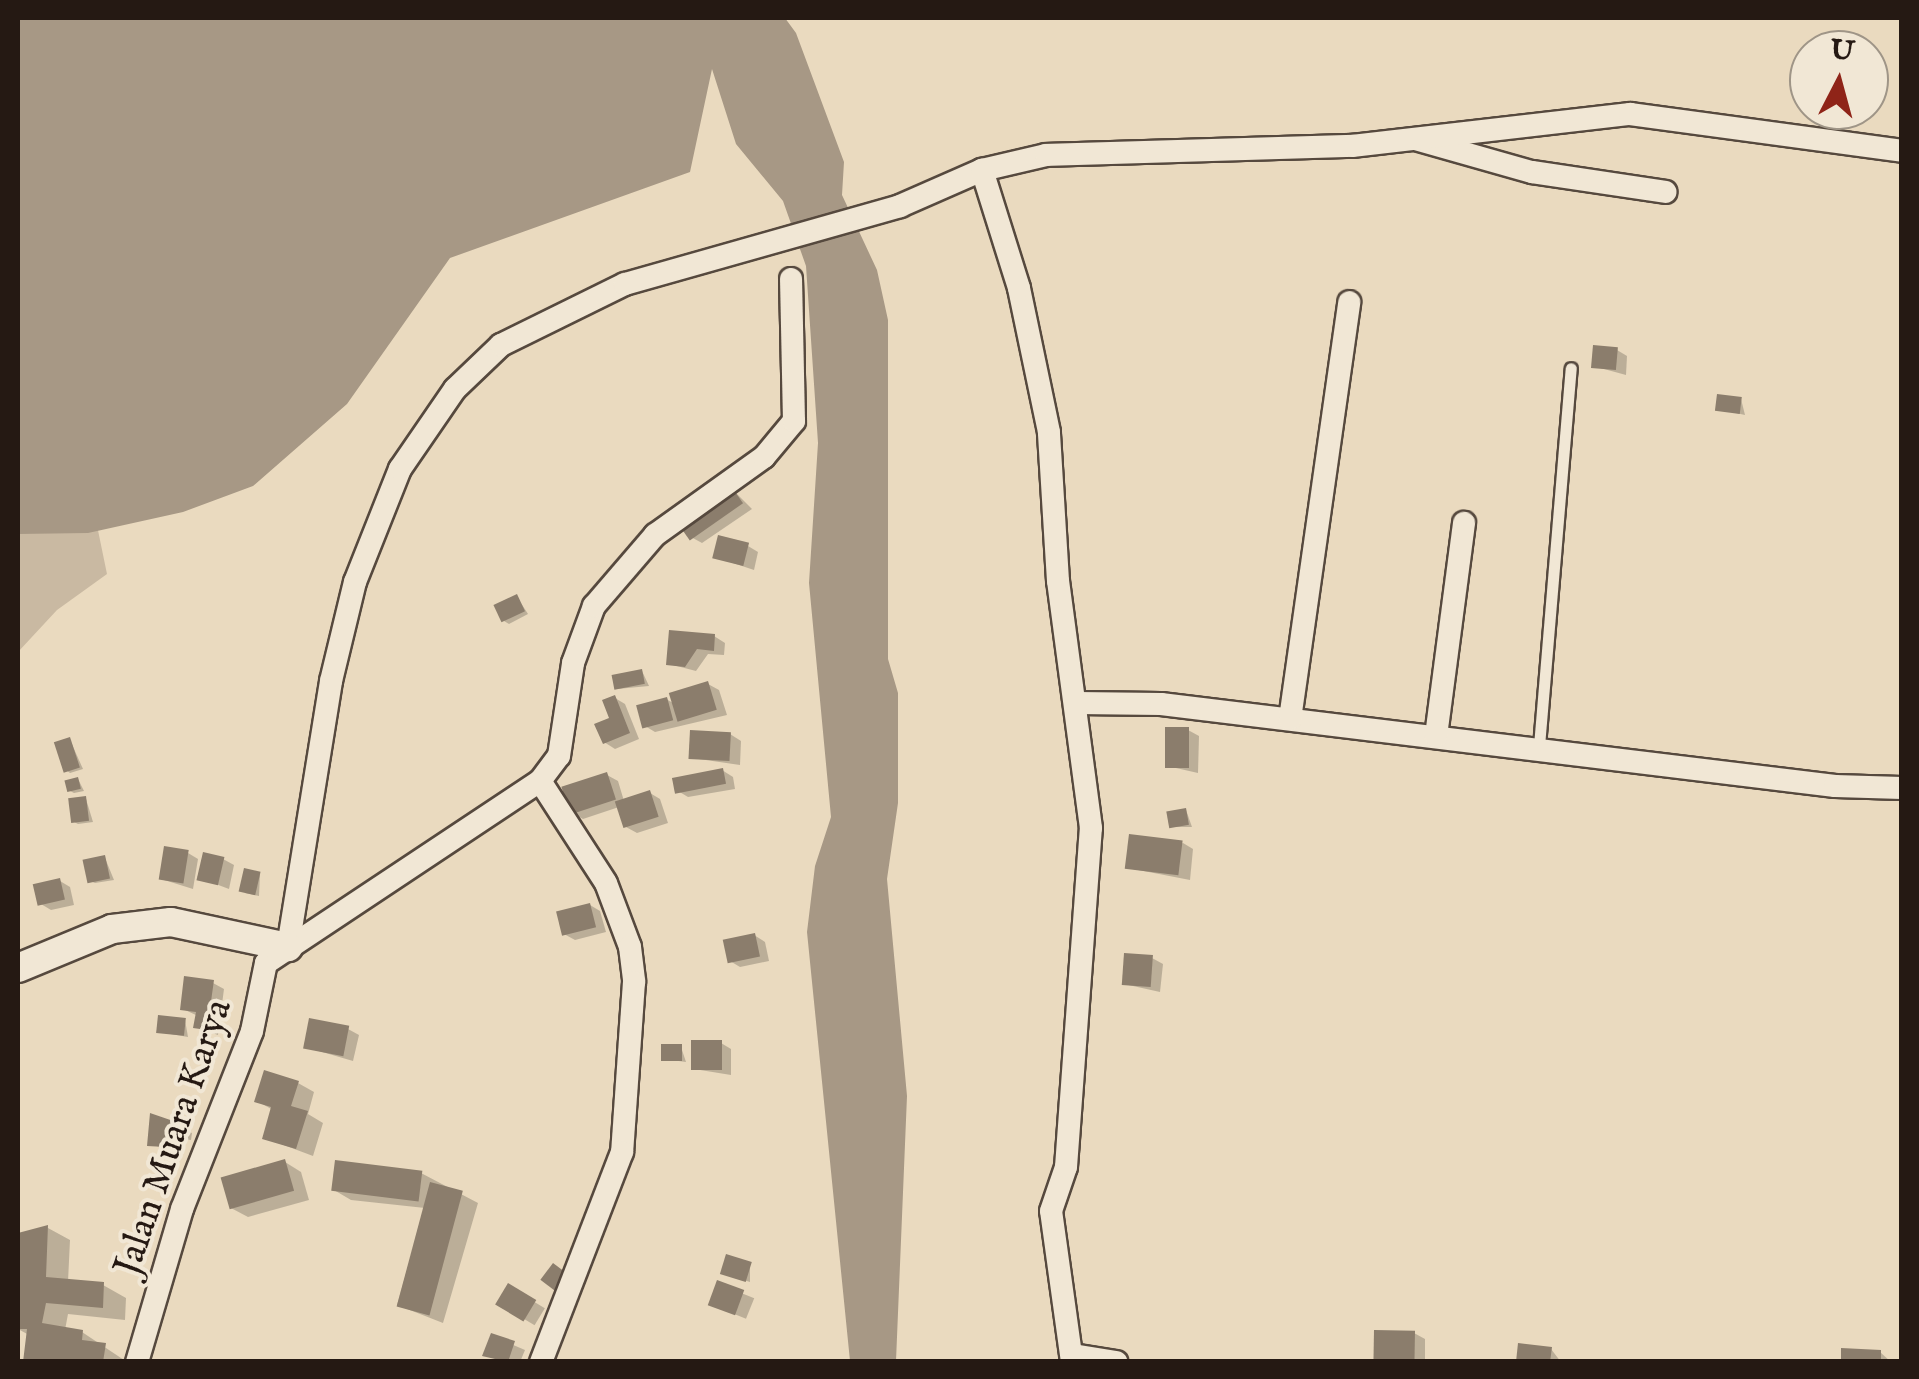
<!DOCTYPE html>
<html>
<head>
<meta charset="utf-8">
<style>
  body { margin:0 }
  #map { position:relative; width:1919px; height:1379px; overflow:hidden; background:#eadabf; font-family:"IM FELL English",serif }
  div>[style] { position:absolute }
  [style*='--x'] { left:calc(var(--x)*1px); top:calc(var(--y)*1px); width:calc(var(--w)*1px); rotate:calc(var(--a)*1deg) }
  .green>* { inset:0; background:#c9b9a2 }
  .water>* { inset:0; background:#a79885 }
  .shadow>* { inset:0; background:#0003; transform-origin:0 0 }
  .building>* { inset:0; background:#8b7d6c; transform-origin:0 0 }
  .roads { filter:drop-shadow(2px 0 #56493e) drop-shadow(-2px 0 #56493e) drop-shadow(0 2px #56493e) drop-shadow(0 -2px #56493e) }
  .service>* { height:11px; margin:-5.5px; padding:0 5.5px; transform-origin:5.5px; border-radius:5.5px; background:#f1e7d5 }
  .minor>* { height:22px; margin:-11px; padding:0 11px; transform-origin:11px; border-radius:11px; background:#f1e7d5 }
  .tertiary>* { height:28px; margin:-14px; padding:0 14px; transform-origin:14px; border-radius:14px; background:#f1e7d5 }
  span { translate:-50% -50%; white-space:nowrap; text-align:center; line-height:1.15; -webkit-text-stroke:8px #f1e7d5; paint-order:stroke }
  .street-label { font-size:38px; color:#251913 }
  .frame { position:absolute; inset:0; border:20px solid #251913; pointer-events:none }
  .north { position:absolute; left:1789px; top:30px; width:100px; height:100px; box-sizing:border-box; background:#f1e7d5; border:2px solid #9f9587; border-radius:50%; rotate:6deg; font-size:28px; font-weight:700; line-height:40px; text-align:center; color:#251913 }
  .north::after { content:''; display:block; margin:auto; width:35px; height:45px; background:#8f2418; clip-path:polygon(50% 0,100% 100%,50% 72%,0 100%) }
</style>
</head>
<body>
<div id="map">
  <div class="green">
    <i style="clip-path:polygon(18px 497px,93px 506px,107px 574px,57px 610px,18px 652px)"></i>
  </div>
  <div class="water">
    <i style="clip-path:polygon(18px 18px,785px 18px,796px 33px,844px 162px,842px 195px,877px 270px,888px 320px,888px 659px,898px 693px,898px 803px,887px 879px,907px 1096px,896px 1361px,850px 1361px,807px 932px,815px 866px,831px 817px,809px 583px,818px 443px,806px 266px,783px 201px,736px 144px,712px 69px,690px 172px,450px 258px,347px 404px,253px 486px,183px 512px,88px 533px,18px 534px)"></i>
  </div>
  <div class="shadow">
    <i style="clip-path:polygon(1617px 350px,1627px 356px,1626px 375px,1593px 366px)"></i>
    <i style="clip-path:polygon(1741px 399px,1745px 415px,1718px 409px)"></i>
    <i style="clip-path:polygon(731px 488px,752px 509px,702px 543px,691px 537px)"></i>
    <i style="clip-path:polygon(748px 546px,758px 552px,754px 570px,715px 557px)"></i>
    <i style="clip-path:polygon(517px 597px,528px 614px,509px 624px,504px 621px)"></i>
    <i style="clip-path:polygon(714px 636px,725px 643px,724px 655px,708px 654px,696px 671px,669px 664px)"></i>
    <i style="clip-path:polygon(642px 671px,649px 686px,617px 689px)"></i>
    <i style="clip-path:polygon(708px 684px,719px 690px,727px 715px,655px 732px,645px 726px,666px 699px,675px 704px)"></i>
    <i style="clip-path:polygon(615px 698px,625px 704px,639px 739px,615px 749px,604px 742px)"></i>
    <i style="clip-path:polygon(1188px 730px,1199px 736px,1198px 773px,1167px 766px)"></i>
    <i style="clip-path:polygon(730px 734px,741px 741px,740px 765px,692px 758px)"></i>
    <i style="clip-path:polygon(70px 740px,83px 769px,70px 773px,66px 770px)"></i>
    <i style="clip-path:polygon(722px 770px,733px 777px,735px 789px,688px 797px,678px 791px)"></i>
    <i style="clip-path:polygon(607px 775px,618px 781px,624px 801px,650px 793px,660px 799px,668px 823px,637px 833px,626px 827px,619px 807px,583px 819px,572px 813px)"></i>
    <i style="clip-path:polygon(78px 779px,84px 791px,74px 793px,70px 791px)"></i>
    <i style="clip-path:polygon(86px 799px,93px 822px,78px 824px,74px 822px)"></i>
    <i style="clip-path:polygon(1186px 810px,1192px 827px,1171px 827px)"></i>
    <i style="clip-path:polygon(1183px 843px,1193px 849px,1190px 880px,1128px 868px)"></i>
    <i style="clip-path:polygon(188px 853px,198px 859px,193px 889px,161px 879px)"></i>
    <i style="clip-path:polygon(105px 858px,114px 880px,95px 883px,90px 881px)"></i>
    <i style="clip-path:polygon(223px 859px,234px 865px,229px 889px,197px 877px)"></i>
    <i style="clip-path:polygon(260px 874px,259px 896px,245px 893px)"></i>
    <i style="clip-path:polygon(60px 881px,70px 887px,74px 905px,51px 910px,41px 904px)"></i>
    <i style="clip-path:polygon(590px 905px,600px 911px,606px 932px,575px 940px,564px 934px)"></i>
    <i style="clip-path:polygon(754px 935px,765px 942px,769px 961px,740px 967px,730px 961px)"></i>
    <i style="clip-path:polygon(1152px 958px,1163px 964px,1160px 992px,1124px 984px)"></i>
    <i style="clip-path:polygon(213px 983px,224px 989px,218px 1035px,196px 1027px,198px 1016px,183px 1009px)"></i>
    <i style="clip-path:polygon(185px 1020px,188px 1037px,159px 1032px)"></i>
    <i style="clip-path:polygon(348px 1029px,359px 1035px,353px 1061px,305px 1047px)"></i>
    <i style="clip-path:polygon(721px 1043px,731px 1049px,731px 1075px,694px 1069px)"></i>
    <i style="clip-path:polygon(681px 1047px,686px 1062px,664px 1059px)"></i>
    <i style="clip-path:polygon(298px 1083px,314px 1092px,308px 1114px,323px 1123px,313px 1156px,265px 1138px,273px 1110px,257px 1101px)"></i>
    <i style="clip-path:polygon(152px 1116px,192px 1133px,191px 1140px,177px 1138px,176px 1152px,150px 1144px)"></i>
    <i style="clip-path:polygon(285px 1162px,301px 1172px,309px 1200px,248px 1217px,231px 1208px)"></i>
    <i style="clip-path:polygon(421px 1173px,478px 1203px,443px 1323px,397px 1305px,425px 1208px,351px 1200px,334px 1190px)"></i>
    <i style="clip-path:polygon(48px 1228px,70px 1240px,68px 1282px,103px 1285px,126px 1298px,125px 1320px,68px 1314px,65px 1330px,82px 1332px,127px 1362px,25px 1362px,29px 1335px,18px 1329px,18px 1236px)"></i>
    <i style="clip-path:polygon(750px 1264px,750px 1282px,728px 1275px)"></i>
    <i style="left:719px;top:1284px;width:38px;height:22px;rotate:22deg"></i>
    <i style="left:508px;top:1286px;width:43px;height:20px;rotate:31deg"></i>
    <i style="clip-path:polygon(1414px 1333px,1425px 1339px,1425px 1362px,1375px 1362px)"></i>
    <i style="clip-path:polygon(492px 1336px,525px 1350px,520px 1362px,485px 1355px)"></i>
    <i style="clip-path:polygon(1551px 1349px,1561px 1362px,1518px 1362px)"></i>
    <i style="clip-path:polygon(1880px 1352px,1891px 1362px,1843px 1362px)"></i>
  </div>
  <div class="building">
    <i style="left:1593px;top:345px;width:25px;height:23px;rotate:5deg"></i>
    <i style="left:1717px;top:394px;width:25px;height:17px;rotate:7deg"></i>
    <i style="left:731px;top:486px;width:21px;height:65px;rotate:55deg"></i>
    <i style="left:718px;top:535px;width:32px;height:24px;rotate:14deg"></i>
    <i style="left:517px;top:594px;width:19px;height:26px;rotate:65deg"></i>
    <i style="clip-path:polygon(669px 630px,715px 634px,714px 651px,697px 649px,685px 667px,666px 665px)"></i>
    <i style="left:642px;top:669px;width:15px;height:31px;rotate:79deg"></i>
    <i style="left:708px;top:681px;width:30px;height:41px;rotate:73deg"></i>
    <i style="clip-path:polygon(615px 695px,630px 733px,603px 744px,594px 724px,609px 718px,602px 700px)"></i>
    <i style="left:667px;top:697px;width:24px;height:32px;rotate:75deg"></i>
    <i style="left:1165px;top:727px;width:24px;height:41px"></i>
    <i style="left:690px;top:730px;width:41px;height:29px;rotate:3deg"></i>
    <i style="left:70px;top:737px;width:32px;height:17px;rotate:72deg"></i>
    <i style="left:723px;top:768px;width:16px;height:52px;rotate:79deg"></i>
    <i style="left:607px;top:772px;width:29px;height:48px;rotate:72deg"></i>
    <i style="left:78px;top:777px;width:12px;height:14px;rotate:76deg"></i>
    <i style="left:650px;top:790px;width:28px;height:37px;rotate:72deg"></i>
    <i style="left:86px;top:796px;width:25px;height:18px;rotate:83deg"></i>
    <i style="left:1186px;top:808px;width:17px;height:20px;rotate:80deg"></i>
    <i style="left:1129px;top:834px;width:54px;height:35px;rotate:7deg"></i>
    <i style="left:164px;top:846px;width:25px;height:34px;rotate:9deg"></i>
    <i style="left:203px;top:852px;width:22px;height:29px;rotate:13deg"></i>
    <i style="left:105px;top:855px;width:24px;height:23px;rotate:78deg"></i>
    <i style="left:244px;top:868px;width:17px;height:24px;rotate:13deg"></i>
    <i style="left:60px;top:878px;width:22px;height:28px;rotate:77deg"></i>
    <i style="left:590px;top:903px;width:25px;height:35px;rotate:76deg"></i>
    <i style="left:755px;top:933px;width:24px;height:33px;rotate:78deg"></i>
    <i style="left:1124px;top:953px;width:29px;height:32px;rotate:4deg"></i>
    <i style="clip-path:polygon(184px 976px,214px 980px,207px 1030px,193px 1028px,196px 1012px,180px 1010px)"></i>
    <i style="left:158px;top:1015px;width:28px;height:18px;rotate:6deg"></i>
    <i style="left:309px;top:1018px;width:41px;height:31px;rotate:11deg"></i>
    <i style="left:691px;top:1040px;width:31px;height:30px"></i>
    <i style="left:682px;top:1044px;width:17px;height:21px;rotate:90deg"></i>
    <i style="clip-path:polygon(264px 1070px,299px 1081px,291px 1106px,308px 1111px,296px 1149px,262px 1139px,271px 1107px,254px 1102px)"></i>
    <i style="clip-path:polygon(150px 1113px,182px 1124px,181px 1135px,167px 1134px,166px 1147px,147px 1146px)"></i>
    <i style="left:285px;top:1159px;width:33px;height:67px;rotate:74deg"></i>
    <i style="left:335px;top:1160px;width:88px;height:31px;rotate:7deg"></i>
    <i style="left:430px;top:1182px;width:34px;height:129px;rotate:15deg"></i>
    <i style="clip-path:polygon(48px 1225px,46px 1277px,104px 1282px,103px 1308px,46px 1303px,42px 1323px,83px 1330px,82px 1340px,106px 1343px,103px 1362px,23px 1362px,27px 1329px,18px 1329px,18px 1233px)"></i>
    <i style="left:726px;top:1254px;width:27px;height:21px;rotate:17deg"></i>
    <i style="left:553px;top:1263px;width:26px;height:21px;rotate:37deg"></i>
    <i style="left:717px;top:1280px;width:29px;height:27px;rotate:20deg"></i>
    <i style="left:508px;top:1283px;width:33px;height:25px;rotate:31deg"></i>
    <i style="left:1374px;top:1330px;width:41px;height:32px;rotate:1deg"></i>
    <i style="clip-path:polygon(491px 1333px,515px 1341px,508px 1362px,482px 1356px)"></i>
    <i style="clip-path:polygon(1518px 1343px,1552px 1347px,1550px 1362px,1516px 1362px)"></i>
    <i style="clip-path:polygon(1841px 1348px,1881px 1350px,1881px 1362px,1841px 1362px)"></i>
  </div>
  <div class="roads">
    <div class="service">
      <i style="--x:1539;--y:746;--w:379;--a:-85.2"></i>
    </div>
    <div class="minor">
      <i style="--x:1415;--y:139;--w:122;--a:15.8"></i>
      <i style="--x:1532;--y:172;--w:135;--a:8.5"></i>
      <i style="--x:1077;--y:703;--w:84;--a:0.7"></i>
      <i style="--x:1161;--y:704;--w:679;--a:6.94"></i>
      <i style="--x:1835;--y:786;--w:67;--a:1.7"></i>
      <i style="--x:1290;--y:719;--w:421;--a:-81.9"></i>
      <i style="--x:1436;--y:736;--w:215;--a:-82.5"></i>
      <i style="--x:540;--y:781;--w:121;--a:57.1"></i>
      <i style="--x:606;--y:883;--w:68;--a:69.4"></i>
      <i style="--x:630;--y:947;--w:35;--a:83"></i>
      <i style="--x:634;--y:982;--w:170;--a:94"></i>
      <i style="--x:622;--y:1152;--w:225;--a:111.1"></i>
      <i style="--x:288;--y:947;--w:269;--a:-80.8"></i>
      <i style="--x:331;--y:681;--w:102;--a:-76.4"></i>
      <i style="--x:355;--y:582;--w:122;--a:-68.3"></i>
      <i style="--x:400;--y:469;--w:97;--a:-55.5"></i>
      <i style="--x:455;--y:389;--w:64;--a:-43.7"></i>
      <i style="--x:501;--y:345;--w:138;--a:-26.2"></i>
      <i style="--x:625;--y:284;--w:286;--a:-15.8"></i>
      <i style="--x:900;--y:206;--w:90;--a:-23.7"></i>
      <i style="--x:1073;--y:1355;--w:44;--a:9.2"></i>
      <i style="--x:137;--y:1362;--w:159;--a:-73.6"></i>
      <i style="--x:182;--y:1209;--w:191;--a:-68.5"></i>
      <i style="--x:252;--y:1031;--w:69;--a:-78.4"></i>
      <i style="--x:266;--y:963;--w:329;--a:-33.6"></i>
      <i style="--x:540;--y:781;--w:31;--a:-53"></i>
      <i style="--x:559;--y:756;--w:94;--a:-81.4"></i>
      <i style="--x:573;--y:663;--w:61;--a:-69.8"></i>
      <i style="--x:594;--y:606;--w:94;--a:-49.3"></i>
      <i style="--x:655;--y:535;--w:134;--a:-35.6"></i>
      <i style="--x:764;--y:457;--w:47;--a:-50.2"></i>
      <i style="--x:794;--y:421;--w:142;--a:-91.2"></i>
      <i style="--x:1072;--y:1362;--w:152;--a:-97.9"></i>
      <i style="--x:1051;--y:1211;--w:46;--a:-71.2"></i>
      <i style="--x:1066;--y:1167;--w:340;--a:-85.8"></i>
      <i style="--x:1091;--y:828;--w:249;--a:-97.6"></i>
      <i style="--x:1058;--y:581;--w:149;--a:-93.5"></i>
      <i style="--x:1049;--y:432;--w:147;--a:-101.8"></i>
      <i style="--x:1019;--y:288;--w:124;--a:-107.4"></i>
      <i style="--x:982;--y:170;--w:66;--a:-13.2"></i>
      <i style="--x:1046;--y:155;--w:306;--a:-1.7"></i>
      <i style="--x:1352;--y:146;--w:280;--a:-6.6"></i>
      <i style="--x:1630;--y:114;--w:275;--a:7.7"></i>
    </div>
    <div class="tertiary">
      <i style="--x:18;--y:968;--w:102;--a:-22.5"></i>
      <i style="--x:112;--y:929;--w:59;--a:-6.8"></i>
      <i style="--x:171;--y:922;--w:120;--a:12.1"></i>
    </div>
  </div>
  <div class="street-label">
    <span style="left:175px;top:1138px;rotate:-71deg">Jalan Muara Karya</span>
  </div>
  <div class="frame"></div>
  <div class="north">U</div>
</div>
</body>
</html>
